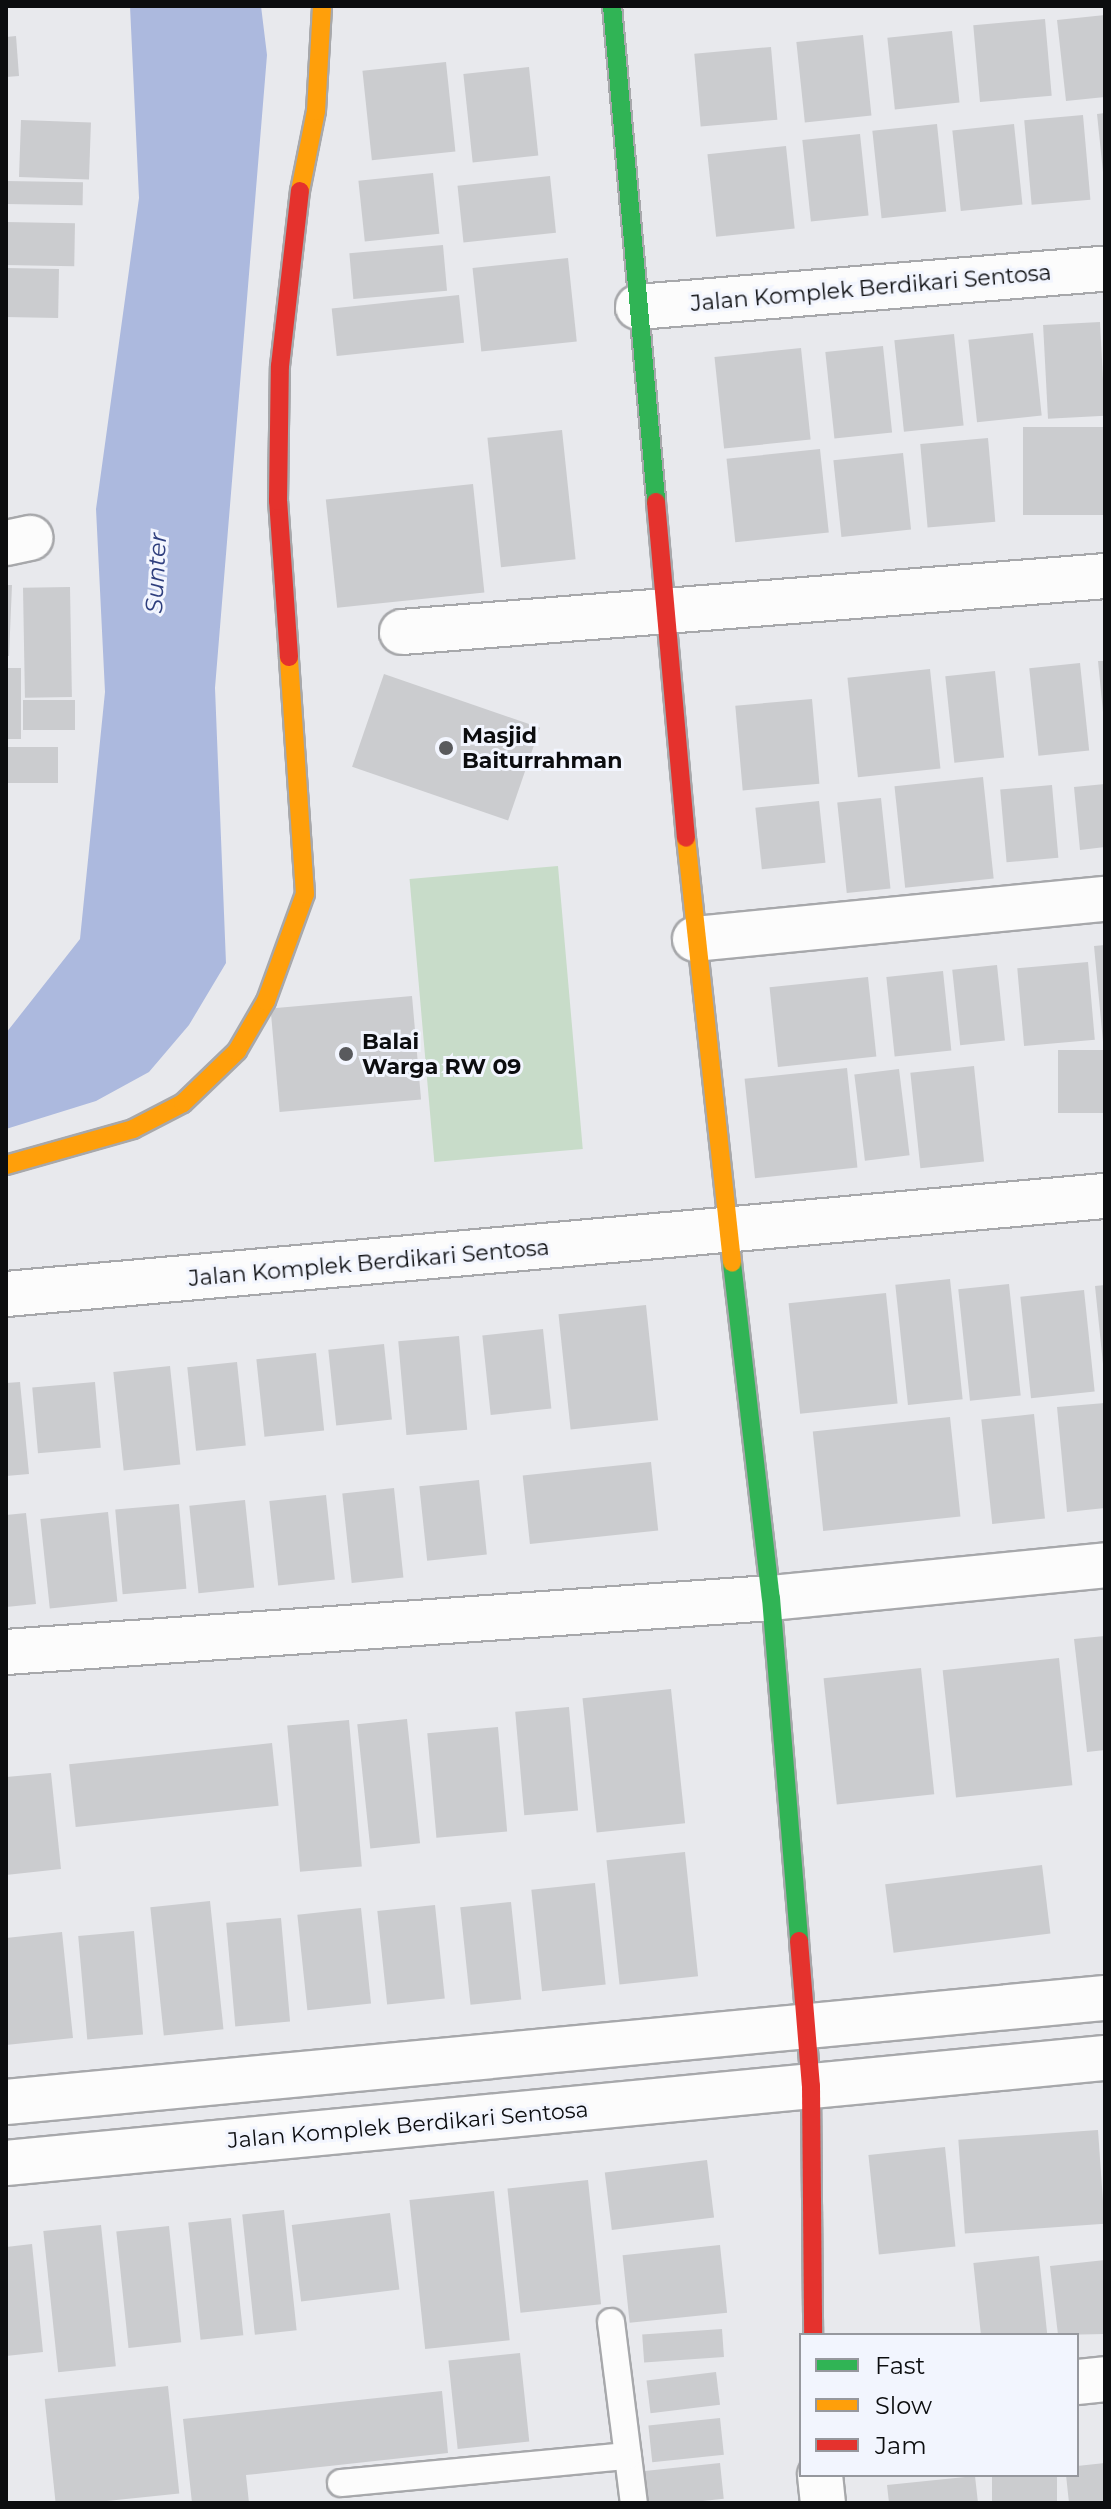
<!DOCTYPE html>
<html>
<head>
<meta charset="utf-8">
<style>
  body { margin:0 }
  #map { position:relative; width:1111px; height:2509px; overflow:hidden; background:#e8e9ed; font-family:Montserrat,sans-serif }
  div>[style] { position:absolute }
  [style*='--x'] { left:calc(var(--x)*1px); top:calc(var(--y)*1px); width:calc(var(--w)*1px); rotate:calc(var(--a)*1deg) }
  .green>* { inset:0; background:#c8dcc9; transform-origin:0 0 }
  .water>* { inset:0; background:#acb9de }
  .building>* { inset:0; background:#cbcccf; transform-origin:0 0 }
  .roads { filter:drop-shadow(2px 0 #a7a8ab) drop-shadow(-2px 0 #a7a8ab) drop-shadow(0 2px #a7a8ab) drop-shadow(0 -2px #a7a8ab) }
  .lane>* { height:26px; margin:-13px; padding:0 13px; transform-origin:13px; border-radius:13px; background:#fcfcfc }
  .street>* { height:44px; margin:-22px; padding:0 22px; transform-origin:22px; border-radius:22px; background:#fcfcfc }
  .fast>* { height:18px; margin:-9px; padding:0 9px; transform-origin:9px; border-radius:9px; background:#30b455 }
  .slow>* { height:18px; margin:-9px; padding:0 9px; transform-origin:9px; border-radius:9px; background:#ff9f0a }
  .jam>* { height:18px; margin:-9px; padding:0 9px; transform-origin:9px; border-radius:9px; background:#e5322d }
  .dots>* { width:22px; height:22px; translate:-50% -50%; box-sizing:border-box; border:4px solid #f2f5fe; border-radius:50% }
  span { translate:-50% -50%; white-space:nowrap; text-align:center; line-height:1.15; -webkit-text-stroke:6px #f2f5fe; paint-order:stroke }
  .street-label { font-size:22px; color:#0c0d0f }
  .poi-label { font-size:22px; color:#0c0d0f; font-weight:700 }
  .left { translate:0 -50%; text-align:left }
  .water-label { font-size:24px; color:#2e3e7d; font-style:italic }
  .frame { position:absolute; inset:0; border:8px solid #0c0d0f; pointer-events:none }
  .legend { position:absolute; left:799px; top:2333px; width:280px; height:144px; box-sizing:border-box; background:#f2f5fe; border:2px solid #96989e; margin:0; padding:10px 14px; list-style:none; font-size:24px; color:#0c0d0f }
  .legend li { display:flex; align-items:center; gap:16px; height:40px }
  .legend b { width:40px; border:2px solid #96989e }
</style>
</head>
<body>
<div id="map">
  <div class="green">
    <i style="left:558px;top:866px;width:284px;height:149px;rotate:85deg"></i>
  </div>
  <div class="water">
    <i style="clip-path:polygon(130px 6px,261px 6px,267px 55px,215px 688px,226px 963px,189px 1025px,149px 1072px,96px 1101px,6px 1129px,6px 1033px,80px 939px,105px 692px,96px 509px,139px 198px)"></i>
  </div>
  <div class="building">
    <i style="clip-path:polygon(1105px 15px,1105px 97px,1066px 101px,1057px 20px)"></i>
    <i style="left:1045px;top:19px;width:77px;height:72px;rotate:85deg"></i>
    <i style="left:952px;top:31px;width:72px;height:65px;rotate:84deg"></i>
    <i style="left:863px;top:35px;width:81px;height:67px;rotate:84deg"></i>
    <i style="clip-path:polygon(16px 36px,19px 76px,6px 77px,6px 37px)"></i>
    <i style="left:771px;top:47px;width:73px;height:77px;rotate:85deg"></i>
    <i style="left:446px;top:62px;width:90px;height:84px;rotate:84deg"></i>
    <i style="left:529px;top:67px;width:89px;height:66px;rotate:84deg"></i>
    <i style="clip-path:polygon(1105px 113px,1105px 172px,1103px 172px,1097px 114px)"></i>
    <i style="left:1083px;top:115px;width:85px;height:59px;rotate:85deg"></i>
    <i style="left:21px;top:120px;width:70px;height:57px;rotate:2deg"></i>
    <i style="left:937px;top:124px;width:88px;height:65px;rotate:84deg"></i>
    <i style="left:1014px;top:124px;width:81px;height:62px;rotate:84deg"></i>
    <i style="left:860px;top:134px;width:82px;height:58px;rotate:84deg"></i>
    <i style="left:786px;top:146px;width:83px;height:79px;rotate:84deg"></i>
    <i style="left:433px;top:173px;width:61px;height:75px;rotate:84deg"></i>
    <i style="left:550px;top:176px;width:57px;height:93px;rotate:84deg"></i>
    <i style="left:6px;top:181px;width:77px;height:23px;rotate:1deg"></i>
    <i style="left:6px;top:222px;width:69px;height:43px;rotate:1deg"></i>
    <i style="left:443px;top:245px;width:46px;height:94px;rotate:85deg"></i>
    <i style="left:568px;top:258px;width:84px;height:96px;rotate:84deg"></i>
    <i style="left:6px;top:268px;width:53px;height:49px;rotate:1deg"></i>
    <i style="left:459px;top:295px;width:48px;height:128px;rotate:84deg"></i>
    <i style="left:1100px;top:322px;width:94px;height:57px;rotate:87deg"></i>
    <i style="left:1033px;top:333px;width:83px;height:65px;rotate:84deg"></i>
    <i style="left:954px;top:334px;width:92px;height:60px;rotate:84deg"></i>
    <i style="left:883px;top:346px;width:87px;height:58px;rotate:84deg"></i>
    <i style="left:801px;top:348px;width:92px;height:87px;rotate:84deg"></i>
    <i style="left:1105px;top:427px;width:88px;height:82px;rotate:90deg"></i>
    <i style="left:562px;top:430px;width:130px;height:75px;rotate:84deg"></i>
    <i style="left:988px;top:438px;width:84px;height:68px;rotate:85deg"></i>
    <i style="left:820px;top:449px;width:84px;height:94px;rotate:84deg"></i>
    <i style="left:903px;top:453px;width:77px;height:70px;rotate:84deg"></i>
    <i style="left:473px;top:484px;width:109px;height:148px;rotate:84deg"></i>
    <i style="clip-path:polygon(6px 585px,12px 585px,9px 656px,6px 656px)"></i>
    <i style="left:70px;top:587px;width:110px;height:47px;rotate:89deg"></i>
    <i style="clip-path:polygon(1098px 661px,1105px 661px,1105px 712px,1103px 712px)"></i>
    <i style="left:1080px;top:663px;width:88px;height:51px;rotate:84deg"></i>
    <i style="left:6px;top:668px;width:15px;height:71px"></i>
    <i style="left:930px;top:669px;width:100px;height:83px;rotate:84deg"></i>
    <i style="left:995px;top:671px;width:87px;height:50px;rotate:84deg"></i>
    <i style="left:384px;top:674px;width:165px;height:98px;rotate:19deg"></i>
    <i style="left:812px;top:699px;width:85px;height:77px;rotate:85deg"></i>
    <i style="left:23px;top:700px;width:52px;height:30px"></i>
    <i style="left:58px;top:747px;width:36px;height:52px;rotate:90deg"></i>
    <i style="left:983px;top:777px;width:102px;height:89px;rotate:84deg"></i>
    <i style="clip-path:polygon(1105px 784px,1105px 847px,1080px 850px,1074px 787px)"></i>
    <i style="left:1052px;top:785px;width:73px;height:52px;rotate:85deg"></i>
    <i style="left:881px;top:798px;width:91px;height:44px;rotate:84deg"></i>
    <i style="left:819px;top:801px;width:62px;height:64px;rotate:84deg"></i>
    <i style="clip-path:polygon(1105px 945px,1105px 1042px,1103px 1042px,1094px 946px)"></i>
    <i style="left:1088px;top:962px;width:78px;height:71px;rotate:85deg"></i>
    <i style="left:997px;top:965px;width:76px;height:45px;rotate:84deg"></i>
    <i style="left:943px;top:971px;width:80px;height:57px;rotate:84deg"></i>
    <i style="left:868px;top:977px;width:80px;height:99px;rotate:84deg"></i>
    <i style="left:412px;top:996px;width:104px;height:142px;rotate:85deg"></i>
    <i style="left:1105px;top:1050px;width:63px;height:47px;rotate:90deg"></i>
    <i style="left:974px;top:1066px;width:96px;height:64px;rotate:84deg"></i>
    <i style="left:847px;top:1068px;width:100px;height:103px;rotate:84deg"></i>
    <i style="left:899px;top:1069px;width:87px;height:45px;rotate:83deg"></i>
    <i style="left:950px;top:1279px;width:121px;height:55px;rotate:84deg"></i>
    <i style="left:1009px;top:1284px;width:112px;height:51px;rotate:84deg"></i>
    <i style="clip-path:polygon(1105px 1285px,1105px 1364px,1103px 1364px,1095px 1286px)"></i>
    <i style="left:1084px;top:1290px;width:102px;height:64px;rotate:84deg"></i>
    <i style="left:886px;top:1293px;width:111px;height:98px;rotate:84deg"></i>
    <i style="left:646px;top:1305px;width:116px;height:88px;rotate:84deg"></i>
    <i style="left:543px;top:1329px;width:80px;height:61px;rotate:84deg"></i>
    <i style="left:459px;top:1336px;width:94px;height:61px;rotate:85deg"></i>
    <i style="left:384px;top:1344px;width:76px;height:56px;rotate:84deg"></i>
    <i style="left:316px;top:1353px;width:78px;height:60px;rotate:84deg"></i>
    <i style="left:237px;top:1362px;width:84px;height:50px;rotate:84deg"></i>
    <i style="left:170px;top:1366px;width:99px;height:57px;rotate:84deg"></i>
    <i style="clip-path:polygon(20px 1382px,29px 1474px,6px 1476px,6px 1383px)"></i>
    <i style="left:95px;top:1382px;width:66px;height:63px;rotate:85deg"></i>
    <i style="clip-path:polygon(1105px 1403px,1105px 1508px,1067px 1512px,1057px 1407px)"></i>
    <i style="left:1034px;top:1414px;width:105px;height:53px;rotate:84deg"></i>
    <i style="left:950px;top:1417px;width:100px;height:138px;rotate:84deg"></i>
    <i style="left:651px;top:1462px;width:69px;height:129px;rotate:84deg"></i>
    <i style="left:479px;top:1480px;width:75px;height:60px;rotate:84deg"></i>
    <i style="left:394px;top:1488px;width:90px;height:52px;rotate:84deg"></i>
    <i style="left:326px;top:1495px;width:85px;height:57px;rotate:84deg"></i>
    <i style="left:245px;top:1500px;width:88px;height:56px;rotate:84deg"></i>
    <i style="left:179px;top:1504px;width:85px;height:64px;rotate:85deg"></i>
    <i style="left:108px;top:1512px;width:90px;height:68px;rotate:84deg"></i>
    <i style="clip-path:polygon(26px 1513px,36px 1604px,6px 1607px,6px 1515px)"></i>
    <i style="clip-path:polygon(1105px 1636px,1105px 1750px,1087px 1752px,1074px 1639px)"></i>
    <i style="left:1059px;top:1658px;width:128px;height:117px;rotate:84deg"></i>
    <i style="left:921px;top:1668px;width:127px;height:98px;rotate:84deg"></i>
    <i style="left:671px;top:1689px;width:135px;height:89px;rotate:84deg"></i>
    <i style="left:569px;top:1707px;width:104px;height:54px;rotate:85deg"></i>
    <i style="left:407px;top:1719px;width:125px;height:50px;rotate:84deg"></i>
    <i style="left:349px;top:1720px;width:147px;height:62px;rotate:85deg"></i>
    <i style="left:498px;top:1727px;width:105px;height:71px;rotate:85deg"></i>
    <i style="left:272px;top:1743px;width:63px;height:204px;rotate:84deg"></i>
    <i style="clip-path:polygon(51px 1773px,61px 1869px,6px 1875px,6px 1777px)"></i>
    <i style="left:685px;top:1852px;width:125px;height:79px;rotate:84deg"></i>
    <i style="left:1042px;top:1865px;width:69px;height:158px;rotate:83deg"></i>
    <i style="left:595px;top:1883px;width:102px;height:64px;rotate:84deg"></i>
    <i style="left:210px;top:1901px;width:129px;height:60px;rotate:84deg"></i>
    <i style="left:511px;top:1902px;width:98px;height:51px;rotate:84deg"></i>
    <i style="left:435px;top:1905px;width:94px;height:58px;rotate:84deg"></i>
    <i style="left:361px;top:1908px;width:96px;height:64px;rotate:84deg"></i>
    <i style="left:281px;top:1918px;width:104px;height:55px;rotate:85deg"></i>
    <i style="left:134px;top:1931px;width:104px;height:56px;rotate:85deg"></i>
    <i style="clip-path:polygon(62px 1932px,73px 2038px,6px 2045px,6px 1938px)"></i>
    <i style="left:1098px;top:2130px;width:94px;height:140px;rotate:86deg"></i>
    <i style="left:945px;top:2147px;width:100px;height:77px;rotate:84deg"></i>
    <i style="left:707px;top:2160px;width:58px;height:103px;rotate:83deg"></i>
    <i style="left:588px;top:2180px;width:125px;height:81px;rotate:84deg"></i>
    <i style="left:494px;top:2191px;width:150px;height:85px;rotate:84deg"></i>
    <i style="left:284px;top:2210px;width:121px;height:42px;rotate:84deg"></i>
    <i style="left:390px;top:2213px;width:77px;height:99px;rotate:83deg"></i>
    <i style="left:231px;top:2218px;width:118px;height:43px;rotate:84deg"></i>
    <i style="left:101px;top:2225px;width:142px;height:58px;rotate:84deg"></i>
    <i style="left:169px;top:2226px;width:117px;height:53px;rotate:84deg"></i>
    <i style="clip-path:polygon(32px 2244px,43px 2352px,6px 2356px,6px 2247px)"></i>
    <i style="left:720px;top:2245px;width:68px;height:98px;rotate:84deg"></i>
    <i style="left:1039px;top:2256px;width:79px;height:66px;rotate:84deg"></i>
    <i style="clip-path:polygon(1105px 2260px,1105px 2334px,1058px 2335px,1050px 2266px)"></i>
    <i style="left:722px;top:2329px;width:28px;height:80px;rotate:86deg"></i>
    <i style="left:520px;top:2353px;width:89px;height:72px;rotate:84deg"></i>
    <i style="left:716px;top:2372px;width:33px;height:70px;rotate:83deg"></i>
    <i style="left:168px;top:2386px;width:108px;height:124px;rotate:84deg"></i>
    <i style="clip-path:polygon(442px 2391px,448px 2453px,246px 2475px,249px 2503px,192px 2503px,183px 2419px)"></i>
    <i style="left:720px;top:2418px;width:37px;height:72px;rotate:84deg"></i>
    <i style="left:720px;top:2463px;width:36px;height:78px;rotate:84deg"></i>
    <i style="clip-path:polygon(1105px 2463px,1105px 2503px,1069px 2503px,1066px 2475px,1077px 2475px,1077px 2466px)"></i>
    <i style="left:992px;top:2475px;width:65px;height:28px"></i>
    <i style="clip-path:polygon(975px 2476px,978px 2503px,889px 2503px,887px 2485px)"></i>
  </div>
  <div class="roads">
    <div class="lane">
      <i style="--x:611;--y:2322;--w:182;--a:82.8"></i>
      <i style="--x:341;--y:2483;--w:288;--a:-5.4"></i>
    </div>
    <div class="street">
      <i style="--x:638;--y:307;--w:469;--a:-4.7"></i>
      <i style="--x:6;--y:543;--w:25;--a:-12"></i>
      <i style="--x:402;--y:632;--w:705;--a:-4.55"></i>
      <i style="--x:695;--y:939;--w:412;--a:-5.6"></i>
      <i style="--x:6;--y:1294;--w:1103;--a:-5.1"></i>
      <i style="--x:6;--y:1652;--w:767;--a:-4.04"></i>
      <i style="--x:771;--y:1598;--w:336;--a:-5.6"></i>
      <i style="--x:6;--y:2102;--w:1104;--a:-5.41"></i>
      <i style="--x:6;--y:2163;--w:1104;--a:-5.46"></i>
      <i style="--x:1077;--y:2382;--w:28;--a:-6"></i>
      <i style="--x:820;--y:2475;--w:28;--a:84"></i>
    </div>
    <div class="fast">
      <i style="--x:612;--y:6;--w:498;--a:84.9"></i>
      <i style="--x:732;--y:1263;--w:337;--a:83.4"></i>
      <i style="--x:771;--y:1598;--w:344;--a:85.3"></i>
    </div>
    <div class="slow">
      <i style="--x:300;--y:191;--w:82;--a:-78.7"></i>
      <i style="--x:316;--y:111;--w:105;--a:-86.7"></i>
      <i style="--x:686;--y:838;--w:427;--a:83.8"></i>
      <i style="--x:6;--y:1165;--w:132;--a:-15.8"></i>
      <i style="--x:133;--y:1129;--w:56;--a:-27.5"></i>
      <i style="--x:183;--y:1103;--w:75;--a:-43.9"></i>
      <i style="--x:237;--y:1051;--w:58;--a:-59.9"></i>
      <i style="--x:266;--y:1001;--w:114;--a:-70"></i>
      <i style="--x:305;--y:894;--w:238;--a:-93.9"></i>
    </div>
    <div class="jam">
      <i style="--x:656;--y:502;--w:337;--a:84.9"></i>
      <i style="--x:289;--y:657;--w:156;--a:-94"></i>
      <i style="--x:278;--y:501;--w:135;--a:-89.2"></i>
      <i style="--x:280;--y:366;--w:176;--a:-83.5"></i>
      <i style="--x:799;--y:1941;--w:145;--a:85.3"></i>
      <i style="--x:811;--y:2086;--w:249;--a:89.5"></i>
    </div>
  </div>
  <div class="dots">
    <i style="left:446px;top:748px;background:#595a5d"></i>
    <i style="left:346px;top:1054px;background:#595a5d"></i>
  </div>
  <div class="street-label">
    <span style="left:871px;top:288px;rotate:-5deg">Jalan Komplek Berdikari Sentosa</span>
    <span style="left:369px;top:1263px;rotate:-5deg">Jalan Komplek Berdikari Sentosa</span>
    <span style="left:408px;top:2125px;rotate:-5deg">Jalan Komplek Berdikari Sentosa</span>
  </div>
  <div class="poi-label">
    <span class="left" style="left:462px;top:748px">Masjid<br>Baiturrahman</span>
    <span class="left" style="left:362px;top:1054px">Balai<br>Warga RW 09</span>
  </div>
  <div class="water-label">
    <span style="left:156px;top:573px;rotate:-87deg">Sunter</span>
  </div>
  <div class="frame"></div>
  <ul class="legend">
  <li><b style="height:10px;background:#30b455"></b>Fast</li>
  <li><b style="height:10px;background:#ff9f0a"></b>Slow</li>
  <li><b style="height:10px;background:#e5322d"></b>Jam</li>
  </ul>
</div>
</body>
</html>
